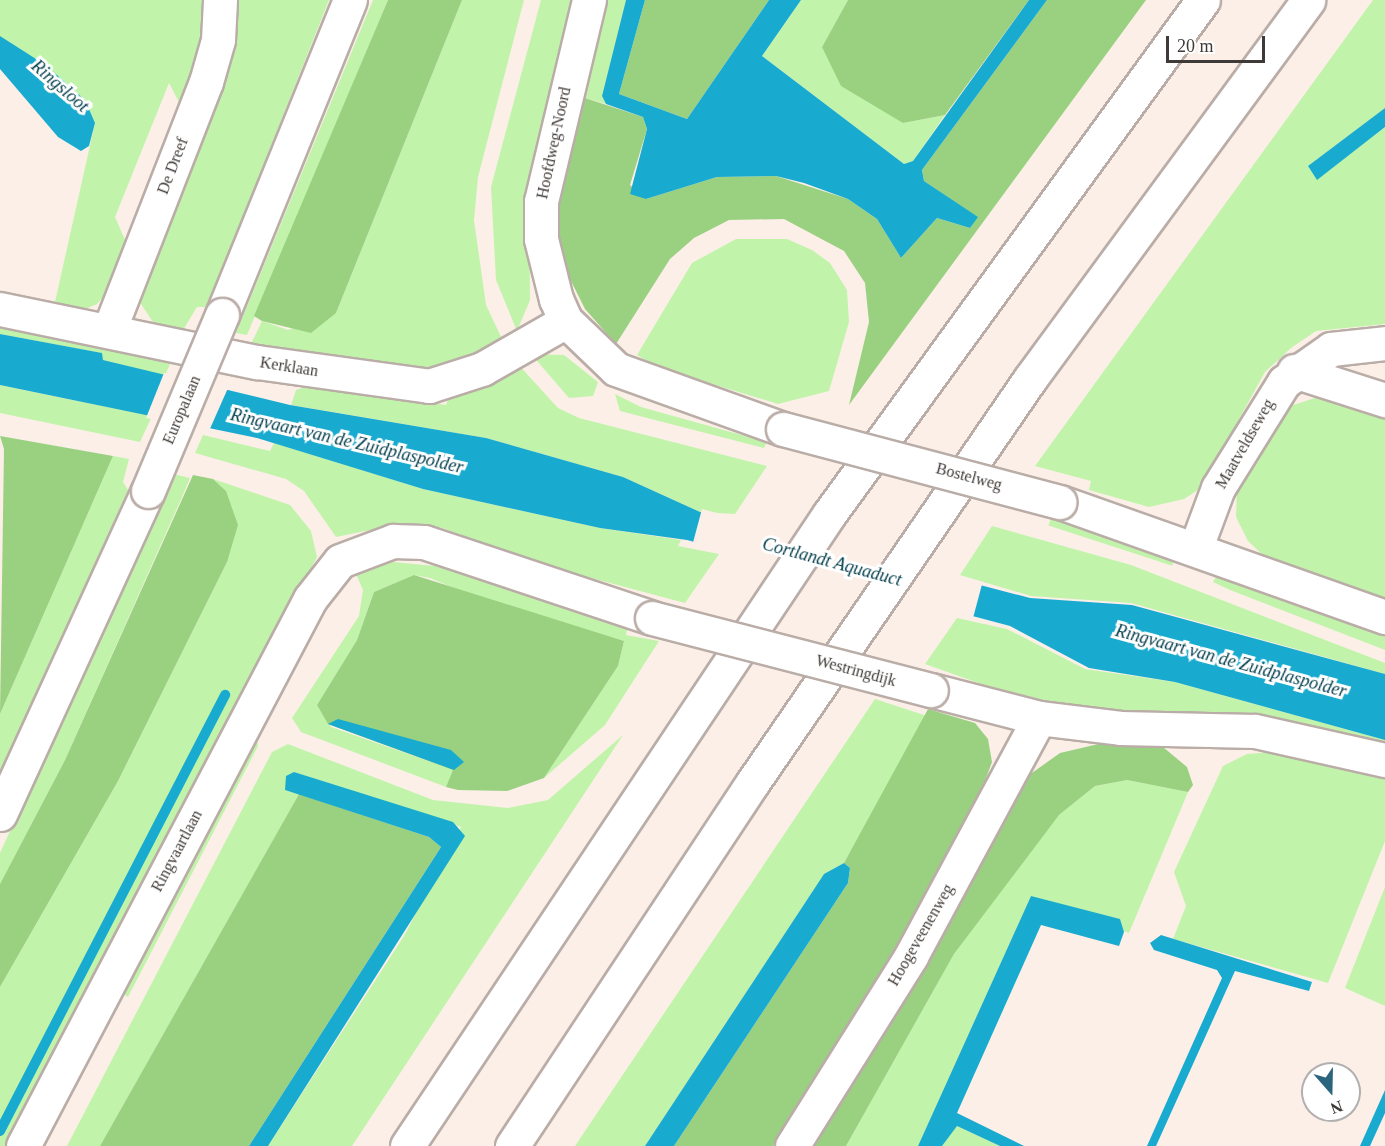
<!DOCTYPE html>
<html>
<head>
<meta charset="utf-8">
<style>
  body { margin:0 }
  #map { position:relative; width:1385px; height:1146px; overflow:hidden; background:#fcefe8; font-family:Georgia,serif }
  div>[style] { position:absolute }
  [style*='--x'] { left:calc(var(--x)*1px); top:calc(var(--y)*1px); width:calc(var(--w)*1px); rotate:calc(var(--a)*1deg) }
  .green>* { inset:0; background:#c1f4aa; transform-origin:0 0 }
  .forest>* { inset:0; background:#9ad181 }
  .water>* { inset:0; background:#19abcf }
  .pier>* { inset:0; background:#fcefe8; transform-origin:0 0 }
  .stream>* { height:10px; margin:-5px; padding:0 5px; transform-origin:5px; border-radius:5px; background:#19abcf }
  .roads { filter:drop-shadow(2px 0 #baada7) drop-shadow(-2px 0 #baada7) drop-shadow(0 2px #baada7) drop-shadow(0 -2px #baada7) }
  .minor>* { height:33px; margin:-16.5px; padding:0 16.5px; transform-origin:16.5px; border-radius:16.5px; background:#fff }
  .tertiary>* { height:33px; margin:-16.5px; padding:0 16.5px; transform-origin:16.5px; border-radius:16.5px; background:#fff }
  .secondary>* { height:33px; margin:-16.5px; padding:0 16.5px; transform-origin:16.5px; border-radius:16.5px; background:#fff }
  .motorway>* { height:33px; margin:-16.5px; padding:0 16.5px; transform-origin:16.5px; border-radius:16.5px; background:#fff }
  .bridges { filter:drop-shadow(2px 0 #baada7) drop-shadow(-2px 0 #baada7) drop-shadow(0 2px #baada7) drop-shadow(0 -2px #baada7) }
  .minor-bridge>* { height:33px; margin:-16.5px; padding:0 16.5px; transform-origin:16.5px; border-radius:16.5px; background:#fff }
  .tertiary-bridge>* { height:33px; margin:-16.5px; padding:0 16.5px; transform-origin:16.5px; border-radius:16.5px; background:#fff }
  .secondary-bridge>* { height:33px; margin:-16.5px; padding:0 16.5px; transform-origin:16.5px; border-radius:16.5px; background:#fff }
  span { translate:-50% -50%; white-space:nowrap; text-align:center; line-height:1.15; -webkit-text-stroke:6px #fff; paint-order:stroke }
  .street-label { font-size:16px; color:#3f3a37 }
  .water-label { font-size:18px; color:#033f4e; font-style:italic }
  .north { position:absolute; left:1301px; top:1062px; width:60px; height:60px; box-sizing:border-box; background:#fff; border:2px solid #b2b0af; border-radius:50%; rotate:160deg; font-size:16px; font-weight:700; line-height:24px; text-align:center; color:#3f3a37 }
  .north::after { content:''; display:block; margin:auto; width:21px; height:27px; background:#2a647d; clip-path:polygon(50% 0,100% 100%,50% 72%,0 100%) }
  .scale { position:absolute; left:1166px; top:36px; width:99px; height:27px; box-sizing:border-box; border:3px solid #3f3a37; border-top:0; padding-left:8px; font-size:18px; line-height:21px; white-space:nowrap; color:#3f3a37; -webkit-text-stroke:4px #fff; paint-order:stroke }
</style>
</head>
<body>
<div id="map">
  <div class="green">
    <i style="clip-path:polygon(0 0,208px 0,204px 57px,184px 112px,169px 83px,115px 217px,129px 249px,114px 284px,97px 304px,74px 314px,53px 311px,95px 123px,0 36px)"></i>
    <i style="clip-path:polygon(232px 0,329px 0,219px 277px,205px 307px,197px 307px,183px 330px,153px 322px,137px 298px)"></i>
    <i style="clip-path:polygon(373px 0,388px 0,247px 335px,236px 333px)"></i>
    <i style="clip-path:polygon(462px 0,524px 0,478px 177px,474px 220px,486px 305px,503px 341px,460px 363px,413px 372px,251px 344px,262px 321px,288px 330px,336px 313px)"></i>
    <i style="clip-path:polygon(541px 0,574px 0,529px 176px,530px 300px,517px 331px,496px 280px,491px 187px)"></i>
    <i style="clip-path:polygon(605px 0,626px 0,602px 96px,606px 104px,579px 96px)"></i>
    <i style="clip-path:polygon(801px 0,848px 0,822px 47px,903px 123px,945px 115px,913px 161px,904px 164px,762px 56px)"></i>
    <i style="clip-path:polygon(1373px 0,1385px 0,1385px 108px,1308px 166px,1317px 179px,1385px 127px,1385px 324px,1316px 331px,1291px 348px,1265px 372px,1201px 488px,1184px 499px,1149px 507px,1089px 490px,1091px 481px,1035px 466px)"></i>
    <i style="clip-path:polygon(736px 239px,787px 239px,812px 250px,830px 263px,847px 290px,849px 322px,829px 391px,778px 404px,657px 367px,637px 355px,692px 263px)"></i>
    <i style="clip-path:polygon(0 322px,171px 361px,165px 376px,103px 360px,101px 353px,0 334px)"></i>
    <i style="clip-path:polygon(531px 354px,564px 355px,598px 382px,593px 396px,569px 398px)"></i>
    <i style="clip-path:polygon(516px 362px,558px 408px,579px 418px,767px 466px,735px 514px,700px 512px,623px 477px,486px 438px,291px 405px,296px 390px,315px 384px,446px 405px,450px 393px)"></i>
    <i style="clip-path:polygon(0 385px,58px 397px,152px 416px,140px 442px,0 413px)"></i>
    <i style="clip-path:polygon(615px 394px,641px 407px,767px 442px,764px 448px,620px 411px)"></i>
    <i style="clip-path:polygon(1324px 395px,1385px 412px,1385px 601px,1267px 559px,1248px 541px,1236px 517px,1237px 485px,1284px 408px)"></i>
    <i style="clip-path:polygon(203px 435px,270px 451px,274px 443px,423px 489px,600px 528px,681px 540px,678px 546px,719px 554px,685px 603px,535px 563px,443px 528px,405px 523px,336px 537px,304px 491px,286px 479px,195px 453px)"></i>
    <i style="clip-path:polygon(113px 456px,129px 459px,123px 482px,128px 490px,0 774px,0 714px)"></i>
    <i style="clip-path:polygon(173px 474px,190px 478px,182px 497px,65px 760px,0 884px,0 853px)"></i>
    <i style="clip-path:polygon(213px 479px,290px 505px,311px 531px,317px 557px,12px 1146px,0 1146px,0 987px,118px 781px,227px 562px,226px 491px)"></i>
    <i style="left:1051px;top:518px;width:130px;height:8px;rotate:18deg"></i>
    <i style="clip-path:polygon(992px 526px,1131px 565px,1385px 663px,1385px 674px,1131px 603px,1031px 596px,960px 575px)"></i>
    <i style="clip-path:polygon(393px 562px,435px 566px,628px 627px,626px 635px,659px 641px,605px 725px,544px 778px,618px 666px,624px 641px,485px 601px,430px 578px,414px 575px,374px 592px,357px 640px,317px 705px,331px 727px,454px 770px,446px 787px,301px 732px,292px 718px,359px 616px,363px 590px,356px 574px)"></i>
    <i style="clip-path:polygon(1218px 573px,1385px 634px,1385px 650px,1230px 590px,1213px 582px)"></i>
    <i style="clip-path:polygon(957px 618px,1007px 629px,1085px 669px,1175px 682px,1385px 740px,1385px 748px,1079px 709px,984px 685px,925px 664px)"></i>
    <i style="clip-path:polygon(875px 699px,927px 716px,844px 863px,824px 874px,645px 1146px,575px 1146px)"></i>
    <i style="clip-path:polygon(256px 735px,258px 746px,128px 997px,120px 991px)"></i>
    <i style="clip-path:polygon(623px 735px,352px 1146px,268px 1146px,404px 936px,461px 827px,294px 772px,285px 790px,299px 794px,100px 1146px,67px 1146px,272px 752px,288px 744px,433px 800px,508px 808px,548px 800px)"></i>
    <i style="clip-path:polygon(1284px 751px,1382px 773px,1385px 779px,1385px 841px,1328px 983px,1173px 939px,1186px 906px,1174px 872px,1223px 766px,1247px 754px)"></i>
    <i style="clip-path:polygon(1127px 780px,1188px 792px,1129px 933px,1031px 896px,918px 1146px,846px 1146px,954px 954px,1029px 851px,1059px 815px,1095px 786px)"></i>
    <i style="clip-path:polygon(1385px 887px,1385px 1006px,1345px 988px)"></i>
    <i style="clip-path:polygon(957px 1126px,1000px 1146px,942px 1146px,950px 1128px)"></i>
  </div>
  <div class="forest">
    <i style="clip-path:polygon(388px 0,462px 0,336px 313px,311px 333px,262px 321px,254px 316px)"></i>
    <i style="clip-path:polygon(645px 0,769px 0,687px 119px,619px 94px)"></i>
    <i style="clip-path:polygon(848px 0,1029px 0,945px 115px,903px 123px,841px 86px,822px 47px)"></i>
    <i style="clip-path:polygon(1047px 0,1146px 0,849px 405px,869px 322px,865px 283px,844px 251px,784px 219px,729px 220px,694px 238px,670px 259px,616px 344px,585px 309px,563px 265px,556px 226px,559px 176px,579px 96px,643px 117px,647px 129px,630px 185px,646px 199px,717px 177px,776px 176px,848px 199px,877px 219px,901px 258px,937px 218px,970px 228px,977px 217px,924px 181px,922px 170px)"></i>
    <i style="clip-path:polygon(0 436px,113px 456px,0 714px,4px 449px)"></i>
    <i style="clip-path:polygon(193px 475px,213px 479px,226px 491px,238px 525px,227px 562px,118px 781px,0 987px,0 884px,65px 760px)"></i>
    <i style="clip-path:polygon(414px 575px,624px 641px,618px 666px,544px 778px,507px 791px,458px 790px,446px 787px,453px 770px,328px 724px,317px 705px,357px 640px,374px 592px)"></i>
    <i style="clip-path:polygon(928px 709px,975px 723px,988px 739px,992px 762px,975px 808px,889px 966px,773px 1146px,674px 1146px,848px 883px,850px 868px,844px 863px)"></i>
    <i style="clip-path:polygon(1107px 742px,1157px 742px,1187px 767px,1193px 785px,1188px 792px,1127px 780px,1095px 786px,1059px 815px,954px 954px,846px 1146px,802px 1146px,1022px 780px,1060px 753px)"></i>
    <i style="clip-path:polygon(299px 794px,429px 837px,441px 847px,249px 1146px,100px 1146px)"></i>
  </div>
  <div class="water">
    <i style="clip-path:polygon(626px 0,645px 0,619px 94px,687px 119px,769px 0,801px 0,762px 56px,904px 164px,913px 161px,1029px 0,1047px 0,922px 170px,924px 181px,978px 217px,970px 228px,937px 218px,901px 258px,877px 219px,848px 199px,804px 183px,776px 176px,717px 177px,646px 199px,630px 194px,647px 129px,643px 117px,606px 104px,602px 96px)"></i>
    <i style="clip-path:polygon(0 36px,47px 66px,85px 100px,95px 123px,89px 146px,81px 151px,58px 137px,0 69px)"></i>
    <i style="clip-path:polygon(1385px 108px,1385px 127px,1317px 180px,1308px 166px)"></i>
    <i style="clip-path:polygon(0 334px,102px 353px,103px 360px,290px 405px,486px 438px,623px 477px,700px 512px,980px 585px,1030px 598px,1132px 605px,1385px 674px,1385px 740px,1175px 682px,1089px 668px,1010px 626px,687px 540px,600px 528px,423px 489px,257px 438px,0 385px)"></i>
    <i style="clip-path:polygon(338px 719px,451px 750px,464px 762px,454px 770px,328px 724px)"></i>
    <i style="clip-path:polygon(294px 772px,453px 822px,465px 836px,268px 1146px,249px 1146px,441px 847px,429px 837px,285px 790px,286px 776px)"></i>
    <i style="clip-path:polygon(844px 863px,850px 868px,848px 883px,674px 1146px,645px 1146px,824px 874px)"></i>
    <i style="clip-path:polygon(1031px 896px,1120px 919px,1124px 932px,1119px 946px,1041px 925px,957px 1113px,1024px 1146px,1000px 1146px,957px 1126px,942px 1146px,918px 1146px)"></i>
    <i style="clip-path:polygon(1161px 935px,1312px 982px,1309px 991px,1235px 971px,1156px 1146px,1147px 1146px,1222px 978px,1217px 970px,1154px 950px,1150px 943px)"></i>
    <i style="clip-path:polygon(1385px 1090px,1385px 1113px,1370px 1146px,1360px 1146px)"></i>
  </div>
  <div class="pier">
    <i style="clip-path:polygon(164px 373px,228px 388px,209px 431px,146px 418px)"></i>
    <i style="left:702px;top:509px;width:290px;height:37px;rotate:15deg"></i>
  </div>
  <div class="stream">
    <i style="--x:0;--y:1131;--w:491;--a:-62.7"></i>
  </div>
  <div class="roads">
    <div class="minor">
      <i style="--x:0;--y:309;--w:262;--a:11.7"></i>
      <i style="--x:257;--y:362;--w:174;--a:7.9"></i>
      <i style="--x:429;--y:386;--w:56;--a:-17.8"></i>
      <i style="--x:482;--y:369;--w:97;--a:-29.7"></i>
      <i style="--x:110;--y:328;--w:264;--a:-68.7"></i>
      <i style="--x:206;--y:82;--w:44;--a:-74.1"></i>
      <i style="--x:218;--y:40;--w:40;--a:-87.1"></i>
      <i style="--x:1294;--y:371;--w:96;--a:17.7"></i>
      <i style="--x:1196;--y:547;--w:63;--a:-69.6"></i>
      <i style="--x:1218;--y:488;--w:125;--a:-58.1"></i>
      <i style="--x:1284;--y:382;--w:57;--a:-35.1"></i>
      <i style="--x:1331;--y:349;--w:54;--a:-6.3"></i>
      <i style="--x:931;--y:690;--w:112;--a:14.5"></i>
      <i style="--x:1039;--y:718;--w:82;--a:7"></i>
      <i style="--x:1120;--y:728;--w:135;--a:1.3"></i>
      <i style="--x:1255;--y:731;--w:133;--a:12.6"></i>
      <i style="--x:23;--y:1146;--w:618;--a:-62.31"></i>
      <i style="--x:310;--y:599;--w:48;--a:-51.7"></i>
      <i style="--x:340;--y:561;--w:57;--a:-20.7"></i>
      <i style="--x:393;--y:541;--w:31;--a:2"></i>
      <i style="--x:424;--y:542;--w:240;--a:18.4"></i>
      <i style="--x:792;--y:1146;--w:224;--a:-57.9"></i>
      <i style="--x:911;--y:956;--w:270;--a:-61.7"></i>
    </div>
    <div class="tertiary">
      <i style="--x:589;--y:0;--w:207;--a:103.4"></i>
      <i style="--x:541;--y:201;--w:38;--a:90"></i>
      <i style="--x:541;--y:239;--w:62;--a:76"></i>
      <i style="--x:556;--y:299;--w:24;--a:66"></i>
      <i style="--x:566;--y:321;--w:69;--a:43.8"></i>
      <i style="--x:616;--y:369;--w:177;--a:19.8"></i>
      <i style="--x:1060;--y:502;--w:345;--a:19.5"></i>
    </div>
    <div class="secondary">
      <i style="--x:222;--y:315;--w:340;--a:-67.9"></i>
      <i style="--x:0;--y:814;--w:355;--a:-65.4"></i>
    </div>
    <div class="motorway">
      <i style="--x:407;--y:1146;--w:761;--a:-56.25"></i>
      <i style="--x:830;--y:513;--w:634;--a:-53.98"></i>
      <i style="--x:512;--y:1146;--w:437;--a:-56.5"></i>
      <i style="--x:753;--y:782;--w:489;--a:-55.5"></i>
      <i style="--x:1030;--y:379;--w:470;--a:-53.7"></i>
    </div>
  </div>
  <div class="bridges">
    <div class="minor-bridge">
      <i style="--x:652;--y:618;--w:288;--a:14.5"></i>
    </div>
    <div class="tertiary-bridge">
      <i style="--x:783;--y:429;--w:286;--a:14.8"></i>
    </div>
    <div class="secondary-bridge">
      <i style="--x:148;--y:491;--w:191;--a:-67.2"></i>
    </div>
  </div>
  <div class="street-label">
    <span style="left:554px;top:143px;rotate:-78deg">Hoofdweg-Noord</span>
    <span style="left:173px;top:166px;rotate:-69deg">De Dreef</span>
    <span style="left:289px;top:367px;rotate:9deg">Kerklaan</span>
    <span style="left:182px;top:410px;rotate:-67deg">Europalaan</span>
    <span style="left:1245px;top:444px;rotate:-60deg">Maatveldseweg</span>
    <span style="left:969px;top:477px;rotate:15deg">Bostelweg</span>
    <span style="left:856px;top:671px;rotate:15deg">Westringdijk</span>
    <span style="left:177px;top:851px;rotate:-62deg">Ringvaartlaan</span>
    <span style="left:921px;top:935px;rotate:-60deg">Hoogeveenenweg</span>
  </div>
  <div class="water-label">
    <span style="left:60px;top:86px;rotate:41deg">Ringsloot</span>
    <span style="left:347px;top:441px;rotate:13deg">Ringvaart van de Zuidplaspolder</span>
    <span style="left:832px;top:562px;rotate:15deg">Cortlandt Aquaduct</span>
    <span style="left:1231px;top:661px;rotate:15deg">Ringvaart van de Zuidplaspolder</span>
  </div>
  <div class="north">N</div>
  <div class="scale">20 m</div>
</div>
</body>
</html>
